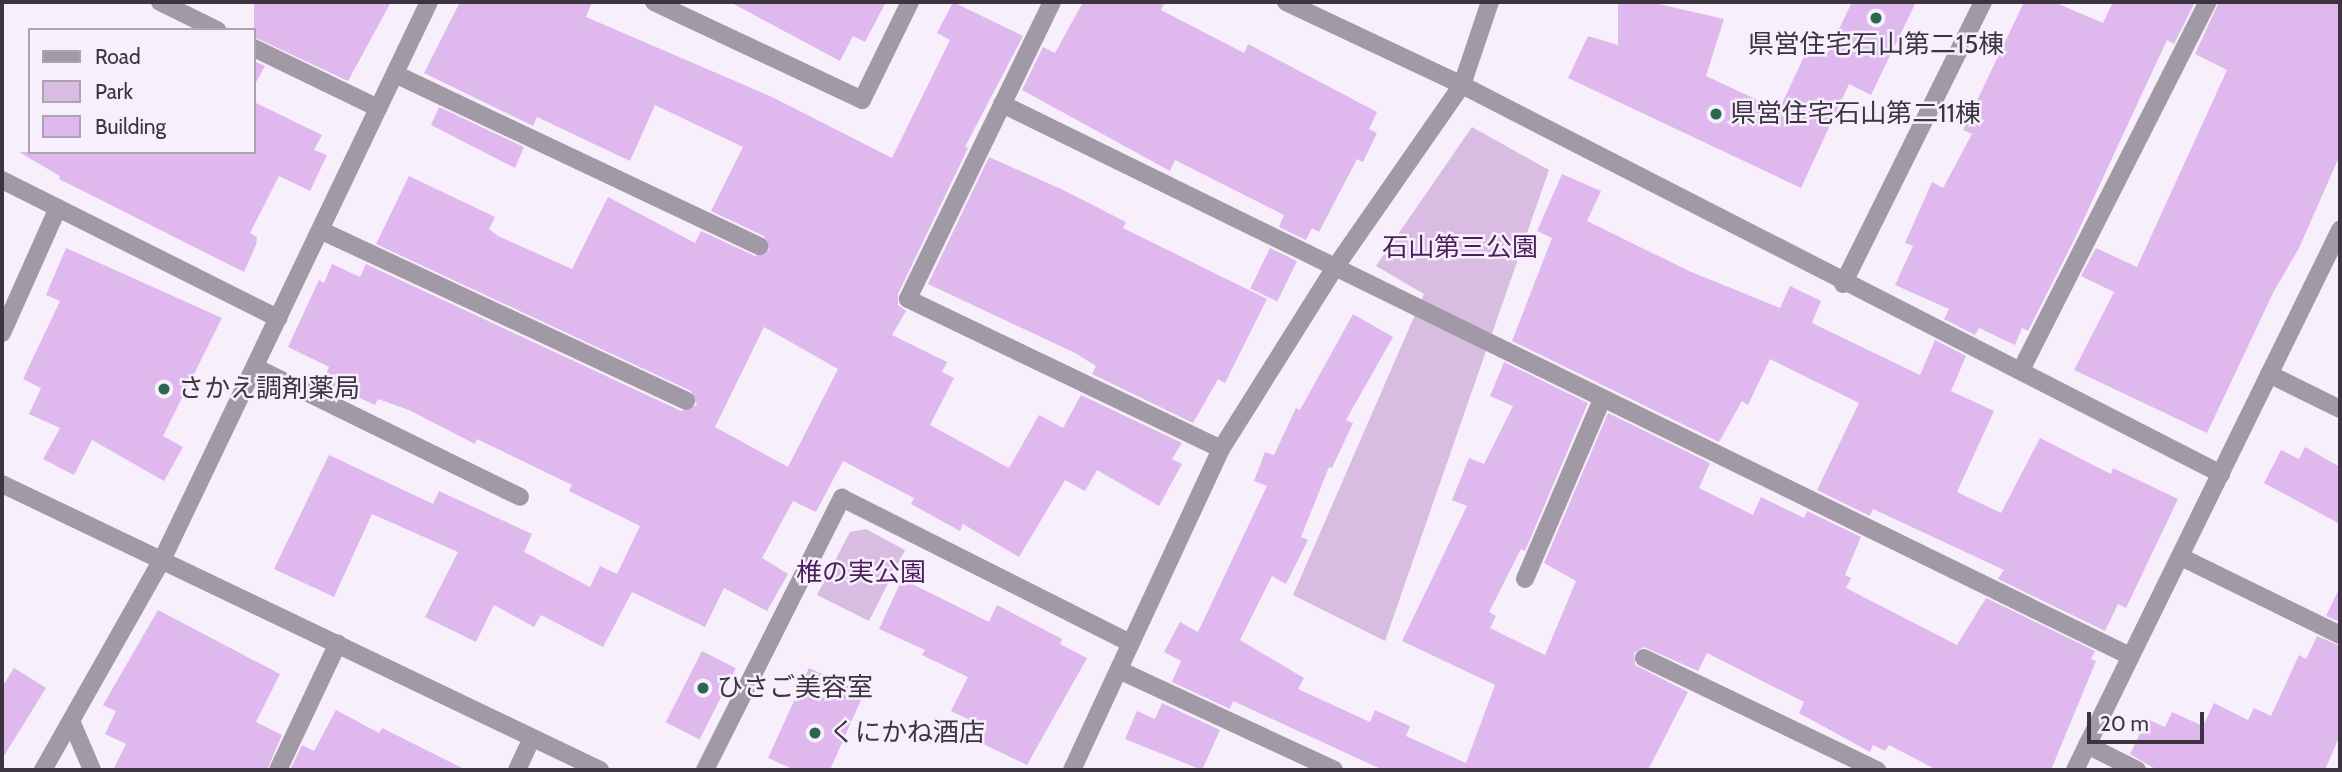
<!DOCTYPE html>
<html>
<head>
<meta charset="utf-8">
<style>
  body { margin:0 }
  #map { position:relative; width:2342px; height:772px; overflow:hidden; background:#f8effc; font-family:Cabin,"Noto Sans JP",sans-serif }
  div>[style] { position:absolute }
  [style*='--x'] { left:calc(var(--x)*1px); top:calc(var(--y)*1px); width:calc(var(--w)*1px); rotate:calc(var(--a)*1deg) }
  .green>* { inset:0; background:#d8bce2 }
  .building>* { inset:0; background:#dfb8ee; transform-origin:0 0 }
  .minor>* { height:18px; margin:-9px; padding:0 9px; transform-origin:9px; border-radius:9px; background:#a299a6 }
  .dots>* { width:19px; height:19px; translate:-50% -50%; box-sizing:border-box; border:4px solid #f8effc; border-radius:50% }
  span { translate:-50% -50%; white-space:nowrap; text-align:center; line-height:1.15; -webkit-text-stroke:5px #f8effc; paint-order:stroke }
  .poi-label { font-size:26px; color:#3c3440 }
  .left { translate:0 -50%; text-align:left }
  .park-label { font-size:26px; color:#4c1d5c }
  .frame { position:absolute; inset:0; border:4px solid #3c3440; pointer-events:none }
  .legend { position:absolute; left:28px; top:28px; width:228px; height:126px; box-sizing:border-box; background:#f8effc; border:2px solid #ada4b1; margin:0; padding:9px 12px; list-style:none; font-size:21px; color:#3c3440 }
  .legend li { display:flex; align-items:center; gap:14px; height:35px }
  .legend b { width:35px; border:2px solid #ada4b1 }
  .scale { position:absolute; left:2087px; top:712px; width:117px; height:32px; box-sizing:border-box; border:4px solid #3c3440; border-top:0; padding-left:9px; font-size:21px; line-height:24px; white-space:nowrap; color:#3c3440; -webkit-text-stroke:5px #f8effc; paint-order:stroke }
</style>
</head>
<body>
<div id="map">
  <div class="green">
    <i style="clip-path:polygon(1472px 127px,1549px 170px,1385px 641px,1293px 595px,1424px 294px,1376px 266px)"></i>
    <i style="clip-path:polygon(866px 529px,905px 550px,869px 621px,817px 595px,850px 532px)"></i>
  </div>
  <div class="building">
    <i style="clip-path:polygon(254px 2px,391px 2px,348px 81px,254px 37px)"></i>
    <i style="clip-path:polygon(evenodd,460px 2px,592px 2px,586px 17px,772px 97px,892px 158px,950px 40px,937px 33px,953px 2px,1023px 36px,965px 147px,968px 148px,898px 294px,898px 305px,906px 311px,892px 335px,947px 362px,942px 372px,954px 378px,930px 425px,1009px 468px,1039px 415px,1063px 428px,1081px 395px,1182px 443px,1172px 459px,1182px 464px,1159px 506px,1097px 470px,1085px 491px,1065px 480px,1019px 557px,963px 524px,960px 531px,911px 504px,914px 498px,843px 461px,816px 512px,793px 501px,762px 558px,788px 574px,767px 611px,724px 588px,705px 627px,632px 592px,603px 647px,541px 615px,534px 627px,494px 605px,476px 642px,425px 617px,458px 552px,372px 514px,334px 597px,274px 569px,329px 455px,433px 504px,439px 491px,532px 534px,524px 552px,590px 587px,600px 566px,617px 574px,640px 526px,569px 491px,572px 485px,477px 439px,475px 444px,409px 410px,378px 399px,375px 405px,323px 381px,329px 367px,288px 347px,319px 280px,324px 283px,332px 264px,360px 277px,366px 264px,681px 411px,697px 405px,691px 391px,376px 244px,409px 176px,495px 217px,489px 229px,498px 236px,572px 269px,608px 197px,695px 243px,701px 231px,755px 256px,769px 250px,764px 236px,711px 211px,743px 147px,655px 105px,630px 161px,537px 117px,533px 126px,424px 73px,460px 2px,764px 327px,838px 369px,788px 467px,715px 427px,764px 327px)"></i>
    <i style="clip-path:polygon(730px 2px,886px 2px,865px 42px,853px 36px,840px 61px)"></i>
    <i style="clip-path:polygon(1083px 2px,1165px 2px,1161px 10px,1244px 53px,1248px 44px,1377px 112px,1369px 129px,1377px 133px,1363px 162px,1357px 159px,1319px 232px,1312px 228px,1306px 240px,1279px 227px,1284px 215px,1175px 160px,1170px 171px,1022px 90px,1043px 47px,1055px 53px)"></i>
    <i style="clip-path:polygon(1618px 2px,1650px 2px,1724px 19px,1706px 76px,1779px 110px,1808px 48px,1826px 56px,1852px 2px,1916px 2px,1871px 95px,1849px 84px,1801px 188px,1568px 78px,1588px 36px,1618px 45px)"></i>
    <i style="clip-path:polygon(2024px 2px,2054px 2px,2103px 23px,2113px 2px,2195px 2px,2174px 44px,2167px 40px,2075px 238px,2028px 331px,2022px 328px,2015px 345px,1979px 328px,1975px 335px,1944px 319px,1949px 309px,1895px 285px,1913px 246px,1905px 243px,1932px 182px,1943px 188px,1972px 134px,1963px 130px)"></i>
    <i style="clip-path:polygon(2219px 2px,2340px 2px,2340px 155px,2299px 248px,2273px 293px,2207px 433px,2074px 370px,2114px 292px,2081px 276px,2096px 248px,2137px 267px,2227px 70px,2195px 54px)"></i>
    <i style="clip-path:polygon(254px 61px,265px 66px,254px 86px)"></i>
    <i style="clip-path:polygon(254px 102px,322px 135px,314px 150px,327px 155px,310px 191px,279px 176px,250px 233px,257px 237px,256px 245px,244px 272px,59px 179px,60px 176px,19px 152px,254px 152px)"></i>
    <i style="clip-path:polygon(439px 107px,524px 147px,515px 168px,431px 125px)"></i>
    <i style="clip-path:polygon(989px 157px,1061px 189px,1126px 222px,1123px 228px,1267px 299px,1225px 383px,1218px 379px,1193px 423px,1092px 374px,1096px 366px,1075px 353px,928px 284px)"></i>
    <i style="clip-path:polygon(1562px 174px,1601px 191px,1587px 221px,1689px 271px,1780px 308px,1790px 286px,1821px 301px,1812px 323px,1920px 375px,1935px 340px,1966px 356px,1951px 391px,1994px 411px,1957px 492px,2001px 513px,2040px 438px,2111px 474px,2113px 468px,2178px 499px,2126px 608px,2118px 604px,2105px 631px,1998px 579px,2004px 570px,1873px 509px,1870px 516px,1817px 490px,1859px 403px,1770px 359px,1748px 405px,1742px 401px,1719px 442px,1512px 341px,1552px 238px,1537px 231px)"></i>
    <i style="clip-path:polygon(66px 248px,222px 318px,163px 436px,183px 447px,164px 481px,92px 440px,74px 475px,43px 459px,60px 428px,29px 414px,41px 388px,23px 379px,60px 301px,46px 295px)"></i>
    <i style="left:1270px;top:248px;width:30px;height:45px;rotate:26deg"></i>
    <i style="clip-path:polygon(1353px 314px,1393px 337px,1346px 420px,1353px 423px,1332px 468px,1329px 467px,1301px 537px,1308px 540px,1286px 584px,1272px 576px,1240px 640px,1304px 678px,1298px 689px,1370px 722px,1375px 710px,1410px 726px,1406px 736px,1466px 763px,1495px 685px,1402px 641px,1467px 506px,1452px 500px,1469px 458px,1484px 464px,1513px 406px,1490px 396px,1504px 362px,1588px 403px,1525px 551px,1521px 549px,1489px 612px,1496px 616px,1490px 628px,1545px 655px,1576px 581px,1544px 563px,1608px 413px,1710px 463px,1699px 488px,1753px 515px,1761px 497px,1804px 518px,1807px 511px,1861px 537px,1845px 575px,1851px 578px,1846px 588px,1957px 645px,1986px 598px,2095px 651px,2091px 659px,2096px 661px,2051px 770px,1937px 770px,1889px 745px,1885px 751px,1873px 745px,1870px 752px,1799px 713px,1804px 702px,1707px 653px,1698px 671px,1644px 647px,1634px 653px,1635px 665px,1688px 692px,1648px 770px,1383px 770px,1233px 701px,1230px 709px,1172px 682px,1181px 661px,1164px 652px,1180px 622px,1198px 632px,1267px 486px,1254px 481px,1265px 452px,1274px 455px,1296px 408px,1300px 410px)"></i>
    <i style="clip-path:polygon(2305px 447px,2340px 467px,2340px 524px,2264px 483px,2281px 450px,2299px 459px)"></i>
    <i style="clip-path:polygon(902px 579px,989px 622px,997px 605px,1062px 639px,1060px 644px,1087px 658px,1027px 765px,977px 741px,984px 727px,951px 711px,968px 677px,922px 655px,925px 650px,879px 629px)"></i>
    <i style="clip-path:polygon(2340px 587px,2340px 622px,2326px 616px)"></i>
    <i style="clip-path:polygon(158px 610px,280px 674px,256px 722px,282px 735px,267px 770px,113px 770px,126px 744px,105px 734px,116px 711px,103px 705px)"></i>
    <i style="clip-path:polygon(2317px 636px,2340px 646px,2340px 735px,2325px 770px,2157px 770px,2130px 754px,2147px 719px,2165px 727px,2172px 712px,2203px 726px,2214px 703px,2248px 720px,2254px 708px,2271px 716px,2299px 655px,2306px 659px)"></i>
    <i style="left:702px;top:651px;width:38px;height:80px;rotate:27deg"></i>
    <i style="clip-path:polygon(14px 668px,46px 688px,2px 759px,2px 687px)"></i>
    <i style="clip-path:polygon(809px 668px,864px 693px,830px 770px,795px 770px,768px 758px)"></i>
    <i style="clip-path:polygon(1162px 703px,1220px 730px,1202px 770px,1125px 739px,1137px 711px,1155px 719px)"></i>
    <i style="clip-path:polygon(336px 710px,379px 733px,382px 728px,466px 770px,290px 770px,302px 745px,314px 751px)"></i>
  </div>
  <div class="minor">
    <i style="--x:160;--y:2;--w:64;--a:26.2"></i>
    <i style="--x:654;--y:2;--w:230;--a:25.2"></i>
    <i style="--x:862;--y:100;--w:109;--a:-63.9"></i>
    <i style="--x:1052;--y:2;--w:330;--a:115.9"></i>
    <i style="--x:908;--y:299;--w:347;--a:25.6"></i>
    <i style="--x:1286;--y:2;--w:195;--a:25.2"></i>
    <i style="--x:1462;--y:85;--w:853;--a:27.14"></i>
    <i style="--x:254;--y:48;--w:138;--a:25.8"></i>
    <i style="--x:395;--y:74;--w:403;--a:25.3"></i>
    <i style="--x:1002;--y:104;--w:1256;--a:26.08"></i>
    <i style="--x:2;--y:180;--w:309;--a:26.6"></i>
    <i style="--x:320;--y:230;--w:404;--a:25"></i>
    <i style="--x:1843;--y:284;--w:315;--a:-63.6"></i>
    <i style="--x:2;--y:333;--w:137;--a:-65.9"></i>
    <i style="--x:255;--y:367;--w:295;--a:26.1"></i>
    <i style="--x:2021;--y:370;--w:413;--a:-63.1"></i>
    <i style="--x:2269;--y:374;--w:79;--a:26.2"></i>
    <i style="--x:2;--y:484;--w:663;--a:25.56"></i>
    <i style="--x:2181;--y:557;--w:177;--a:26.1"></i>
    <i style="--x:1525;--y:579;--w:196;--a:-66.8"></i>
    <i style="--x:1644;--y:658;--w:259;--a:25.7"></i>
    <i style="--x:1119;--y:670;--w:237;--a:24.9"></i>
    <i style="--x:72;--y:723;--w:51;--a:66.9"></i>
    <i style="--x:2087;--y:745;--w:56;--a:26.6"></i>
    <i style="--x:43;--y:770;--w:241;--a:-60.5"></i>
    <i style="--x:162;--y:560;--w:619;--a:-64.43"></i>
    <i style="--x:278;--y:770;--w:140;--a:-64.7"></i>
    <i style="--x:517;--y:770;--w:35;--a:-65"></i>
    <i style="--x:705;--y:770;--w:305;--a:-63.3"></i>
    <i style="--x:842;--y:498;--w:322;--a:26.7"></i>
    <i style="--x:1072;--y:770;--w:354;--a:-65.1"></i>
    <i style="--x:1221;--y:449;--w:213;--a:-57.9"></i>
    <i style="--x:1334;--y:269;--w:224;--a:-55.2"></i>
    <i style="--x:1462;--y:85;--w:88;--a:-71.4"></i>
    <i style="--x:2075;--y:770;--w:602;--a:-63.86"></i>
  </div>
  <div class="dots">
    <i style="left:1876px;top:18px;background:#2b6651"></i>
    <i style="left:1716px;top:114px;background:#2b6651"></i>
    <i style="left:164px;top:389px;background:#2b6651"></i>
    <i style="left:703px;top:688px;background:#2b6651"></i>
    <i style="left:815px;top:733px;background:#2b6651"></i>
  </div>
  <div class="poi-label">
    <span style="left:1876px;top:45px">県営住宅石山第二15棟</span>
    <span class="left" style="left:1730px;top:114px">県営住宅石山第二11棟</span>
    <span class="left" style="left:178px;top:389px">さかえ調剤薬局</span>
    <span class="left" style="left:717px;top:688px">ひさご美容室</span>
    <span class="left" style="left:829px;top:733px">くにかね酒店</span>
  </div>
  <div class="park-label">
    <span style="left:1460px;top:248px">石山第三公園</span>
    <span style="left:861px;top:573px">椎の実公園</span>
  </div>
  <div class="frame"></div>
  <ul class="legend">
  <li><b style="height:9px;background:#a299a6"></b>Road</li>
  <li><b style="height:19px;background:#d8bce2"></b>Park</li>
  <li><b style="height:19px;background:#dfb8ee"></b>Building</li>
  </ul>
  <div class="scale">20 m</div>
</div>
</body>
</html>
